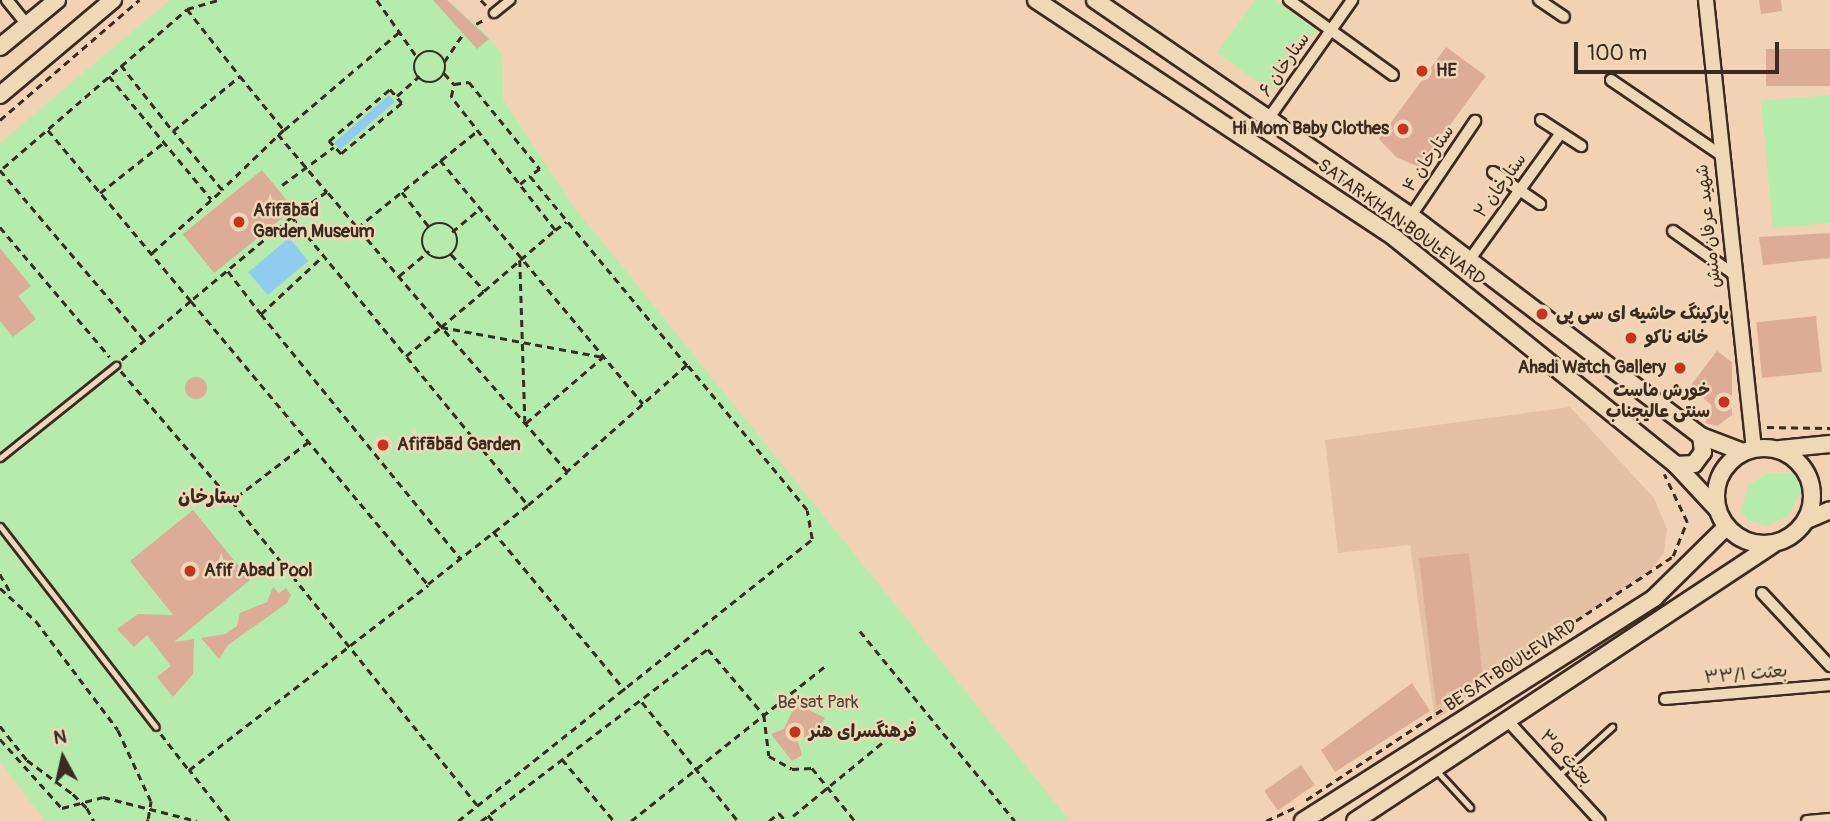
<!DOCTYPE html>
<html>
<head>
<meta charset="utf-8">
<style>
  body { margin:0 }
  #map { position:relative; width:1830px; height:821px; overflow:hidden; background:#f2d2b4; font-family:Pangolin,"Playpen Sans Arabic",sans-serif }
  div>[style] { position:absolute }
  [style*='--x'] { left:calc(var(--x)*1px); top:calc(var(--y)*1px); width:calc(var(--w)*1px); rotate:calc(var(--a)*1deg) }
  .built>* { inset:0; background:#e4c1a5 }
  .green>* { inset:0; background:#b5ebad }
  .water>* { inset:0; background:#8fccef; transform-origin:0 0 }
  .building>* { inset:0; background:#dcac97; transform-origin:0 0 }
  .round { border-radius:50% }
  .path>* { height:2.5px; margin-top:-1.25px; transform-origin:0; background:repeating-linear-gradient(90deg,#3b2a1e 0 7px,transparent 0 12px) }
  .path>.ring { margin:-1.25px; padding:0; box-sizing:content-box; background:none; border:2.5px solid #3b2a1e; border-radius:50% }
  .roads { filter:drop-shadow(2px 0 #3b2a1e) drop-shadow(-2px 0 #3b2a1e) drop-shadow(0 2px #3b2a1e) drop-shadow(0 -2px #3b2a1e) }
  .service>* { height:5px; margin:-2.5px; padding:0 2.5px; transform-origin:2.5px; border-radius:2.5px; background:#eed8b7 }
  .pedestrian>* { height:8px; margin:-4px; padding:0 4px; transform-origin:4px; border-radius:4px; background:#eed8b7 }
  .minor>* { height:10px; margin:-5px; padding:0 5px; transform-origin:5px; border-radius:5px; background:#eed8b7 }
  .tertiary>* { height:14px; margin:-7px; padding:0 7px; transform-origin:7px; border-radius:7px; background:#eed8b7 }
  .secondary>* { height:16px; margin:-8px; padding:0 8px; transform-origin:8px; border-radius:8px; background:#eed8b7 }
  .secondary>.ring { margin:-8px; padding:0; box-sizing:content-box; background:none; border:16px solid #eed8b7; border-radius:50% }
  .path-bridge>* { height:2.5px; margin-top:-1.25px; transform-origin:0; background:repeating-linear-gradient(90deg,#3b2a1e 0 7px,transparent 0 12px) }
  .dots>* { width:19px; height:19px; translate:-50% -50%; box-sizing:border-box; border:4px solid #eed8b7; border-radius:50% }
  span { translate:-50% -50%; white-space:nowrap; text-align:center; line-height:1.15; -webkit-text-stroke:5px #eed8b7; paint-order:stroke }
  .street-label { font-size:18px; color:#3b2a1e }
  .poi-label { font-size:18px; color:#3b2a1e; font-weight:700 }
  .left { translate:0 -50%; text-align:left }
  .right { translate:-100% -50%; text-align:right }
  .park-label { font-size:18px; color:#4d4733 }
  .neighbourhood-label { font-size:19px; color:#3b2a1e; font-weight:700 }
  .north { position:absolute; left:28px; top:723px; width:70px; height:70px; -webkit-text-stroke:5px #eed8b7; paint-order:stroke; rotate:352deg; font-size:19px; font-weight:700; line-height:28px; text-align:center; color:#3b2a1e }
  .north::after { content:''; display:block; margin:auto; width:24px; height:32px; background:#3b2a1e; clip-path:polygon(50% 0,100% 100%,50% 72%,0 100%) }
  .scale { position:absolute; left:1574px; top:42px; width:205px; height:32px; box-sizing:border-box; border:4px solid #3b2a1e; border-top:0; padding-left:9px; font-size:21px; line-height:24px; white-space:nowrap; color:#3b2a1e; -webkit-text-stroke:5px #eed8b7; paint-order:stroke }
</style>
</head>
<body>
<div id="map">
  <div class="built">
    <i style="clip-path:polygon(1570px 407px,1654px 498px,1667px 529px,1664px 552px,1654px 567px,1435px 720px,1410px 545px,1338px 553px,1325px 440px)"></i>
  </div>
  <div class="green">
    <i style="clip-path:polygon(170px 0,447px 0,476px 24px,502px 53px,503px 99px,570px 202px,1070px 821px,45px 821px,0 762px,0 143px)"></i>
    <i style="clip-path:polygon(1255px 0,1275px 0,1316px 30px,1271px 91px,1217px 53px)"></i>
    <i style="clip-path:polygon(1830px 95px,1830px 223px,1773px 228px,1761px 101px)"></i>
    <i style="clip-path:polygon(1793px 473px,1802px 490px,1788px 516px,1768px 526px,1747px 520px,1741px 511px,1749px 485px,1766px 474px)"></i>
  </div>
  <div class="water">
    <i style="left:389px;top:95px;width:9px;height:73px;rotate:49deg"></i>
    <i style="left:289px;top:238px;width:30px;height:53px;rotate:50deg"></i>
  </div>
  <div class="building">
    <i style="clip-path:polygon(433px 0,447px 0,489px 39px,477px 49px)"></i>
    <i style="clip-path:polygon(1759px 0,1781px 0,1782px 11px,1761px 14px)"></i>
    <i style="clip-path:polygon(1446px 47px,1486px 76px,1419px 167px,1396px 157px,1379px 139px)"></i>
    <i style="left:1830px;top:49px;width:37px;height:64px;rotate:90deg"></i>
    <i style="left:262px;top:170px;width:50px;height:102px;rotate:51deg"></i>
    <i style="clip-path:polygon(1830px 233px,1830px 258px,1763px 265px,1759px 237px)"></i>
    <i style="clip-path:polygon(0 248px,31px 286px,18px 296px,36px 319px,13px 337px,0 321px)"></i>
    <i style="left:1816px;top:316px;width:56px;height:60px;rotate:84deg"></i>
    <i style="clip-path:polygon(1717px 351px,1732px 362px,1732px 415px,1717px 426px,1705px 423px,1712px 406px,1691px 385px)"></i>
    <i class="round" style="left:185px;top:377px;width:22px;height:22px"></i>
    <i style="clip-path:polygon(193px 510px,250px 580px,174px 642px,194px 639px,193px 674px,173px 697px,157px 677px,171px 666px,147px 635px,134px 647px,117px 629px,138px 614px,173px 615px,130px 561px)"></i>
    <i style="clip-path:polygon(1469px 553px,1483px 677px,1475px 678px,1476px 689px,1446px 692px,1447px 703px,1436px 705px,1419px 558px)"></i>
    <i style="clip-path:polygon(273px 587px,279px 593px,286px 588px,291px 595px,287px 603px,228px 645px,219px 659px,201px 638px,225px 634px,237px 626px,240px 613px,267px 602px)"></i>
    <i style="clip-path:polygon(1412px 683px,1430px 711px,1335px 772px,1321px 750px)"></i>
    <i style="clip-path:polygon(796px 703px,825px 718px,811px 741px,795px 732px,802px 755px,792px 761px,771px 734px,784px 729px)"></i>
    <i style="left:1301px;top:765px;width:24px;height:45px;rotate:55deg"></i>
  </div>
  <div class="path">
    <i style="--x:377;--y:0;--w:70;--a:54.9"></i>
    <i style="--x:481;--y:0;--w:8;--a:45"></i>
    <i style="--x:187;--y:9;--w:32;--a:-16"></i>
    <i style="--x:476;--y:24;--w:10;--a:-29"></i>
    <i class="ring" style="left:414px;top:51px;width:29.5px;height:29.5px"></i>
    <i style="--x:444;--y:62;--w:34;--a:-56"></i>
    <i style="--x:121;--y:65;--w:84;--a:51.8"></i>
    <i style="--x:444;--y:73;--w:15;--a:48"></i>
    <i style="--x:109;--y:76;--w:160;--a:50.3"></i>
    <i style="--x:240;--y:76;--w:70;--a:50.8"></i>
    <i style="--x:284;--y:130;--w:86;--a:135.9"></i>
    <i style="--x:222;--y:190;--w:77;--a:-129.7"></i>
    <i style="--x:173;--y:131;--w:87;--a:-39.4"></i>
    <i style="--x:390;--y:89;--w:18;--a:49"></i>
    <i style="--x:402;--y:103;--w:80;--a:140.1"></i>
    <i style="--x:341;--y:154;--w:18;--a:-133"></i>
    <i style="--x:329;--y:141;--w:80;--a:-40.4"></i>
    <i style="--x:397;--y:96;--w:30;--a:-42"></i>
    <i style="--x:0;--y:120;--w:184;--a:-40.8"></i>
    <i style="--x:48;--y:130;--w:223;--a:50.1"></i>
    <i style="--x:191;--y:301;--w:92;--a:139.4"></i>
    <i style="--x:284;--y:130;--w:151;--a:-40.4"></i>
    <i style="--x:278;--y:134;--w:76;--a:49.8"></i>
    <i style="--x:327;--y:192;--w:43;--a:144.5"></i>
    <i style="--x:292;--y:217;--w:180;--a:50.6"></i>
    <i style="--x:406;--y:356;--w:45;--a:-39.6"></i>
    <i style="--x:441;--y:327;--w:56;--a:-39.9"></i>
    <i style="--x:484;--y:291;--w:94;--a:-40.7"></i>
    <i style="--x:555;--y:230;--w:169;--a:-128"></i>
    <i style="--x:451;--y:97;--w:13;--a:-77"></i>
    <i style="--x:454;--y:84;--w:15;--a:-8"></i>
    <i style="--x:469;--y:82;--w:112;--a:50.8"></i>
    <i style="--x:540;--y:169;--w:12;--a:145"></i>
    <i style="--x:530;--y:176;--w:246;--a:50.3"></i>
    <i style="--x:687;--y:365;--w:161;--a:138.3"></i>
    <i style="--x:567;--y:472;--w:192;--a:-131"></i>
    <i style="--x:441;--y:327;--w:177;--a:-130.2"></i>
    <i style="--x:440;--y:160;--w:317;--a:50.2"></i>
    <i style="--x:3;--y:168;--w:243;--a:-40.8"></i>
    <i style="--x:187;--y:9;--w:85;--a:51.7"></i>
    <i style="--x:0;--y:170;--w:226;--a:49.7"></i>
    <i style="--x:520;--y:184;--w:13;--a:-39"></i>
    <i style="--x:282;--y:185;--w:64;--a:-36.2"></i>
    <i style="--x:402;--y:192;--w:46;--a:52.1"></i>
    <i style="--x:100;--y:193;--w:80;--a:-38.4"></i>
    <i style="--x:291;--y:218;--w:130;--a:140.3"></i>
    <i style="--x:191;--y:301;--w:369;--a:50.1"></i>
    <i style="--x:428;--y:584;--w:127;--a:-38.3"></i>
    <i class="ring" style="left:422px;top:223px;width:33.5px;height:33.5px"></i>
    <i style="--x:0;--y:227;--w:170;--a:49.8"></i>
    <i style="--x:357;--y:228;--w:154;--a:-38.9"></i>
    <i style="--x:555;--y:230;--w:14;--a:-36"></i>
    <i style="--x:452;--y:232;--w:35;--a:-40"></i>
    <i style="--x:152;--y:253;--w:94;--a:-42"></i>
    <i style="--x:451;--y:254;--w:49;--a:47.5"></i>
    <i style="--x:520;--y:260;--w:161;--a:88.2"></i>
    <i style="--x:228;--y:271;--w:54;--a:52.5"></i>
    <i style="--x:261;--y:314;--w:86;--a:-43.1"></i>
    <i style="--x:399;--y:276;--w:39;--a:-40"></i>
    <i style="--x:261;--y:314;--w:315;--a:50.8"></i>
    <i style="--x:441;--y:327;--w:165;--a:10.5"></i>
    <i style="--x:407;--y:357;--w:191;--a:50.7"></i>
    <i style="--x:528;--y:505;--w:51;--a:-40.2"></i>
    <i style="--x:121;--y:371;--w:171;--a:49.5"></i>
    <i style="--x:526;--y:423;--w:101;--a:-40.6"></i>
    <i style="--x:1767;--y:427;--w:63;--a:0.9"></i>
    <i style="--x:309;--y:442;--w:97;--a:142.5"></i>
    <i style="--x:232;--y:501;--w:390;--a:51.1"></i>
    <i style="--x:493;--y:531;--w:207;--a:50.3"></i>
    <i style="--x:0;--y:574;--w:22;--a:60"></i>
    <i style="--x:0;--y:588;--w:49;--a:42.5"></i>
    <i style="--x:36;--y:621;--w:136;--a:53"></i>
    <i style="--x:118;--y:730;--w:78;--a:65.1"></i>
    <i style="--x:860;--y:631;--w:245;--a:50.8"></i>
    <i style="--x:642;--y:702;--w:153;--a:51.1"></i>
    <i style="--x:0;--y:726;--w:43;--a:51.5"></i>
    <i style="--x:27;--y:760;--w:57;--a:36.5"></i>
    <i style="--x:161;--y:734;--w:46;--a:52.1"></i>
    <i style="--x:0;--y:739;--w:93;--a:48.1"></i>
    <i style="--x:62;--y:808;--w:42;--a:-15"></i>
    <i style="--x:103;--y:797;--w:97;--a:14.3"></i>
    <i style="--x:562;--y:759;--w:81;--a:50"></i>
    <i style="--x:1306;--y:800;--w:441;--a:-33.6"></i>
    <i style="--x:1673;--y:556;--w:37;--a:-68"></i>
    <i style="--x:1687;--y:522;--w:53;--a:-115.6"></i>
    <i style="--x:87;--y:808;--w:15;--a:62"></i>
    <i style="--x:488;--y:815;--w:8;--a:50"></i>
    <i style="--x:793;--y:816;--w:117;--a:-39.4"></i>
    <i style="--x:147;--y:821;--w:2;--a:-63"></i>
    <i style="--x:229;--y:821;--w:65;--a:-128.1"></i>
    <i style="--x:189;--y:770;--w:302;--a:-37.7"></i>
    <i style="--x:458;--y:821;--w:453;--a:-38.5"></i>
    <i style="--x:812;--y:539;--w:29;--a:-100"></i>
    <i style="--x:807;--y:510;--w:188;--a:-129.6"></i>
    <i style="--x:481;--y:821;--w:285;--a:-37.2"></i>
    <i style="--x:708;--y:649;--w:87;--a:49.7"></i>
    <i style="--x:764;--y:715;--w:41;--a:83"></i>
    <i style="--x:769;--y:756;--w:26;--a:29"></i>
    <i style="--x:792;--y:769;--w:20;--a:-3"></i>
    <i style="--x:812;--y:768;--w:68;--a:50.9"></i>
    <i style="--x:631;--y:821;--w:247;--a:-38.6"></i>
    <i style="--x:769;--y:821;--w:13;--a:-39"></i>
    <i style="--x:779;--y:813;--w:11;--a:49"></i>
    <i style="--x:1266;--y:821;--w:31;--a:-25"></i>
  </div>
  <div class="roads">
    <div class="service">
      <i style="--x:0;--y:458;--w:149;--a:-38.7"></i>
      <i style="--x:0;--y:526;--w:254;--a:52.2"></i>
      <i style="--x:1435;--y:769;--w:52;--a:47.4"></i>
      <i style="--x:1559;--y:775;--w:72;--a:-42.2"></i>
    </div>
    <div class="pedestrian">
      <i style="--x:494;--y:13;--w:21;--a:-39"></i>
    </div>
    <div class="minor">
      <i style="--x:7;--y:0;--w:32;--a:51"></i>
      <i style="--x:1289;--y:0;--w:128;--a:35.8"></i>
      <i style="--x:1539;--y:0;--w:30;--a:34"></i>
      <i style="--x:1611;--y:80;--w:133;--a:34.3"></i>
      <i style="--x:1271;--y:115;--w:141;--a:-54.8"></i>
      <i style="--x:1541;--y:120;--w:48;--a:33"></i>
      <i style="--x:1493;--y:172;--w:57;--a:34.2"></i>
      <i style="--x:1411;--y:216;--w:115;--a:-56"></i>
      <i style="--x:1673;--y:231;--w:72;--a:35.4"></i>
      <i style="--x:1470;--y:259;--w:154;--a:-54.2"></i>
      <i style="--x:1762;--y:593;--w:100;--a:47"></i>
      <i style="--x:1665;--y:699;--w:166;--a:-4.8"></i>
      <i style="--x:1507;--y:720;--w:137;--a:47.4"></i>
      <i style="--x:1807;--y:821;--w:23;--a:-5"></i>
    </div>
    <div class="tertiary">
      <i style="--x:1706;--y:0;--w:451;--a:83.9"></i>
    </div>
    <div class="secondary">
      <i style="--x:1036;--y:0;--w:431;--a:33.5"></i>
      <i style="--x:1395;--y:238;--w:361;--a:38.9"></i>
      <i style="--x:1676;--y:465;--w:60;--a:47"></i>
      <i style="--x:1095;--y:0;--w:383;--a:34.4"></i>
      <i style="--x:1411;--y:216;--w:364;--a:37.2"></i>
      <i style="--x:1701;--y:436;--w:45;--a:20.9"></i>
      <i style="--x:0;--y:47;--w:74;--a:-39.5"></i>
      <i style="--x:0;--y:95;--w:148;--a:-40.1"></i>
      <i class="ring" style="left:1716px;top:448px;width:80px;height:80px"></i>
      <i style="--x:1780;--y:449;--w:50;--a:-5.7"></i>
      <i style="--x:1676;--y:465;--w:18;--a:-3"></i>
      <i style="--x:1694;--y:464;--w:15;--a:-53"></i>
      <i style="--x:1703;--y:452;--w:16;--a:-97"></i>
      <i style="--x:1807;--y:520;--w:25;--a:-23"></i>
      <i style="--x:1303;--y:821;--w:416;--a:-32.4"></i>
      <i style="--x:1654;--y:598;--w:101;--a:-44.6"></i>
      <i style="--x:1355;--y:821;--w:500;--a:-33.5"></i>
    </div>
  </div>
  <div class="path-bridge">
    <i style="--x:73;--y:794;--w:20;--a:45"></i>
    <i style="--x:148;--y:819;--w:18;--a:-81"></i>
  </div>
  <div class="dots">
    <i style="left:1422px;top:71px;background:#c8321e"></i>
    <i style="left:1403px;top:129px;background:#c8321e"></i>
    <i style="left:239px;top:222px;background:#c8321e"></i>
    <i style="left:1542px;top:314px;background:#c8321e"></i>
    <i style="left:1631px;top:338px;background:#c8321e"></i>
    <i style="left:1680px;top:368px;background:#c8321e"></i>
    <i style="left:1724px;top:402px;background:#c8321e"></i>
    <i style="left:383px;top:445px;background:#c8321e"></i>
    <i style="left:190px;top:571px;background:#c8321e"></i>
    <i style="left:795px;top:732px;background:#c8321e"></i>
  </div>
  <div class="street-label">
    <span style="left:1285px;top:65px;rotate:-55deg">ستارخان ۶</span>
    <span style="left:1429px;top:159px;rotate:-56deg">۴ ستارخان</span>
    <span style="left:1501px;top:186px;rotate:-54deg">۲ ستارخان</span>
    <span style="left:1401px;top:223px;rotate:36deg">SATAR KHAN BOULEVARD</span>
    <span style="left:1709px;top:226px;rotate:-96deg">شهید عرفان منش</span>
    <span style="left:1511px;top:666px;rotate:-33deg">BE'SAT BOULEVARD</span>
    <span style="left:1746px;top:675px;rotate:-5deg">۳۳/۱ بعثت</span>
    <span style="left:1566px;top:758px;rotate:47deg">۳۵ بعثت</span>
  </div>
  <div class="poi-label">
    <span class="left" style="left:1436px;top:71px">HE</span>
    <span class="right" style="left:1389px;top:129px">Hi Mom Baby Clothes</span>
    <span class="left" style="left:253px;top:222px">Afifābād<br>Garden Museum</span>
    <span class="left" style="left:1556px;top:314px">پارکینگ حاشیه ای سی پی</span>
    <span class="left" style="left:1645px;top:338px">خانه ناکو</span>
    <span class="right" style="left:1666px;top:368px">Ahadi Watch Gallery</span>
    <span class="right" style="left:1710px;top:402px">خورش ماست<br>سنتی عالیجناب</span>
    <span class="left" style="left:397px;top:445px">Afifābād Garden</span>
    <span class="left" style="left:204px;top:571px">Afif Abad Pool</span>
    <span class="left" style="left:809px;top:732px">فرهنگسرای هنر</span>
  </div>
  <div class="park-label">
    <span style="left:818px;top:703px">Be'sat Park</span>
  </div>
  <div class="neighbourhood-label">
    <span style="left:209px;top:498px">ستارخان</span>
  </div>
  <div class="north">N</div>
  <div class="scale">100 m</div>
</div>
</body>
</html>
